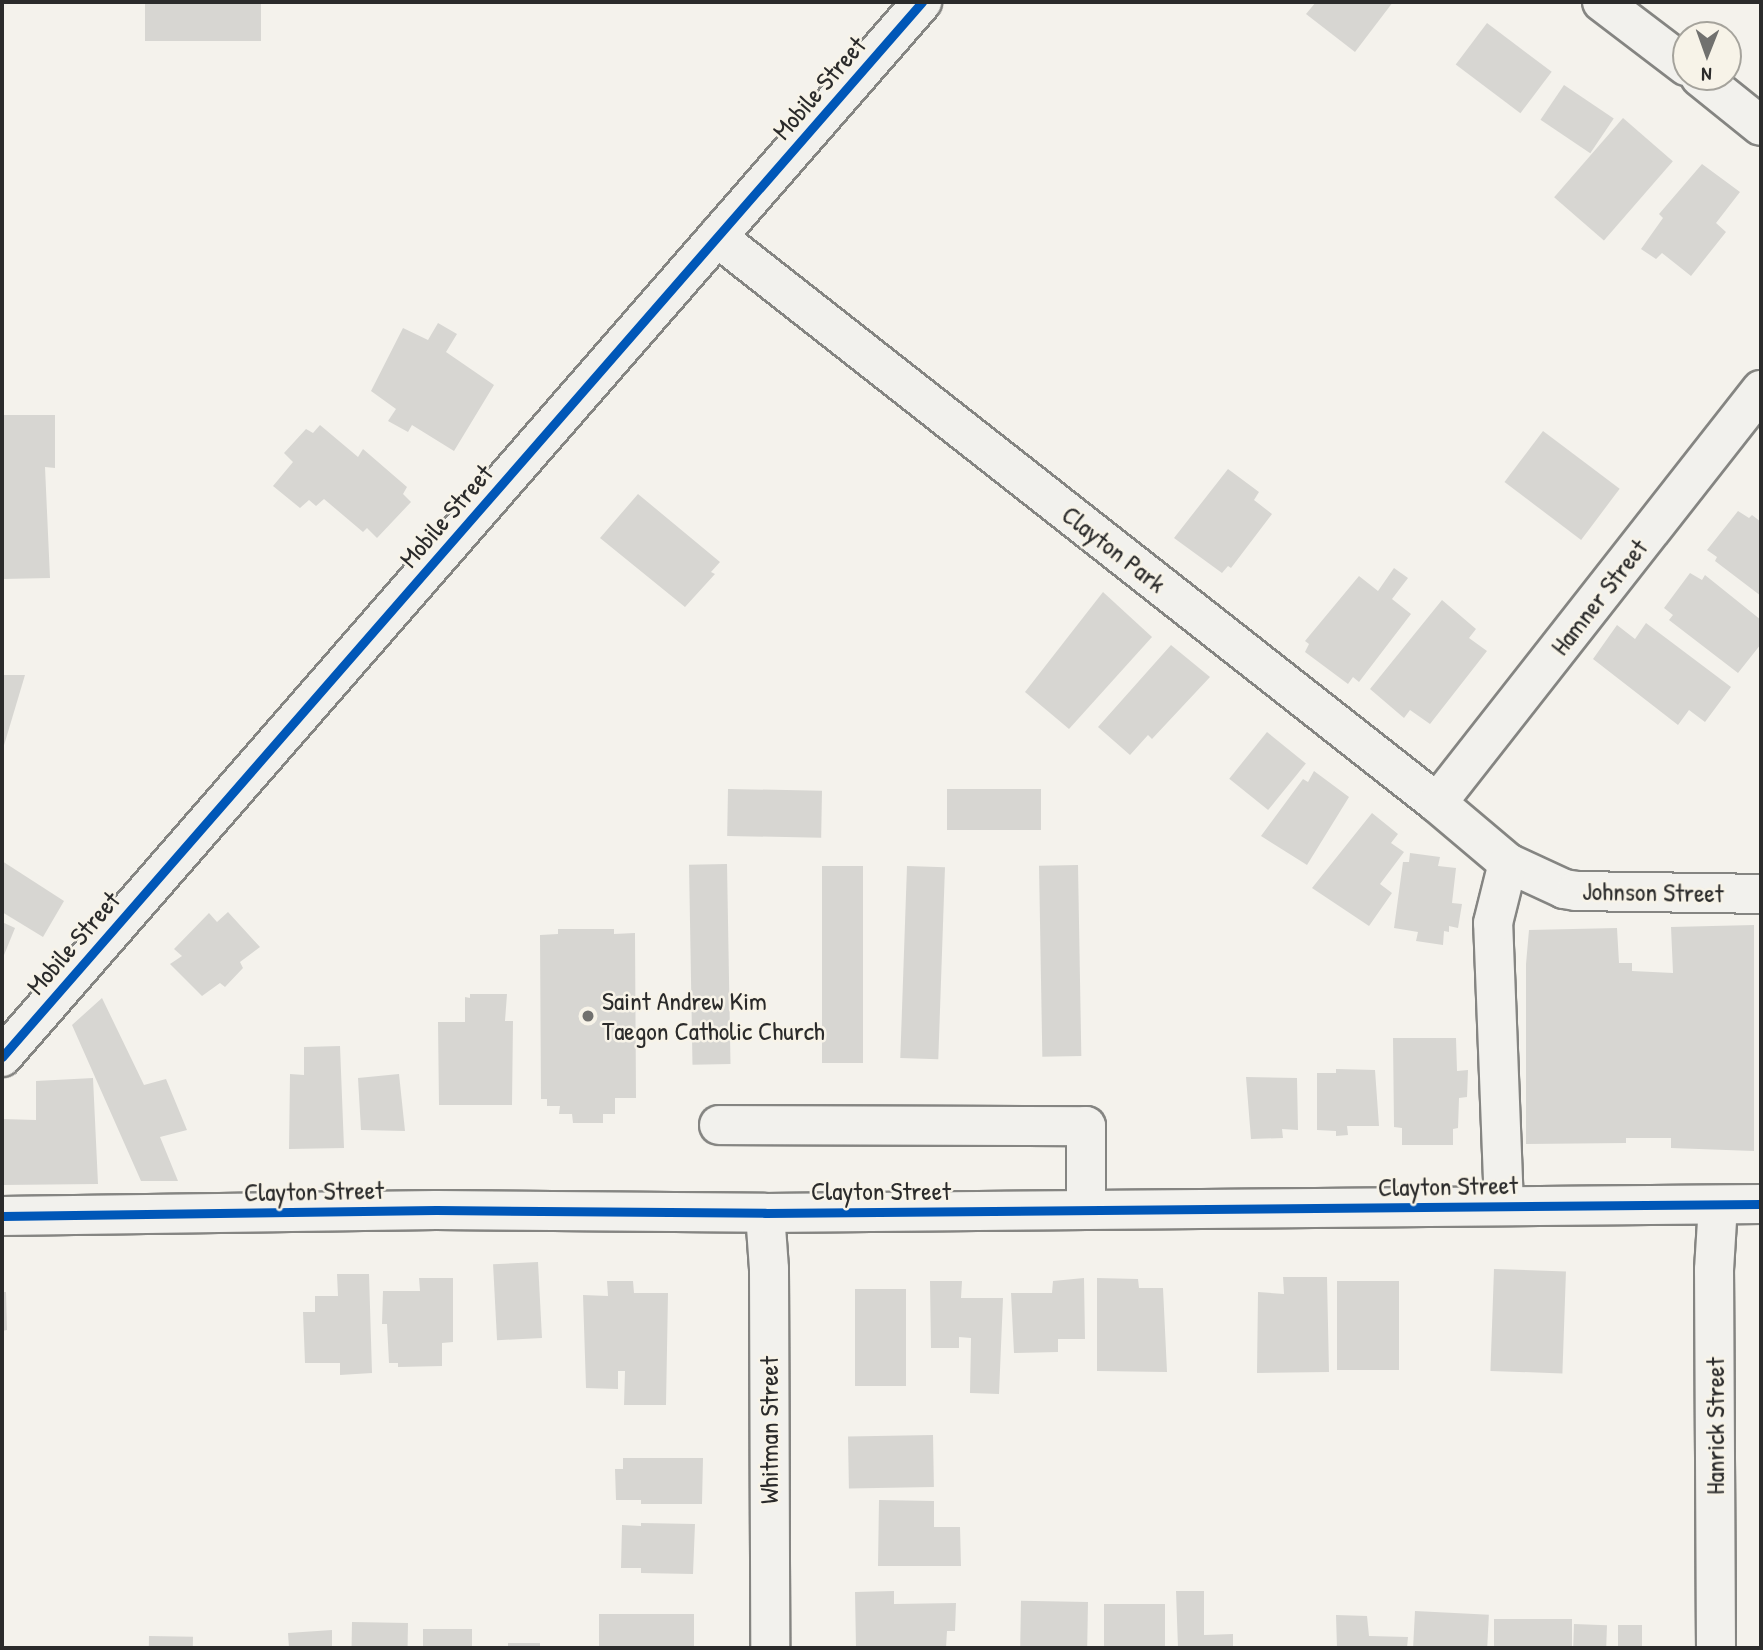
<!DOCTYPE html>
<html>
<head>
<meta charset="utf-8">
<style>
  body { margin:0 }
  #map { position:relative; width:1763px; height:1650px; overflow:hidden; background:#f4f2ec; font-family:"Patrick Hand",sans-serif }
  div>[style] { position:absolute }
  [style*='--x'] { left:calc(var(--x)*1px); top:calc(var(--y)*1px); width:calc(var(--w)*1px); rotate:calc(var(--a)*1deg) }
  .building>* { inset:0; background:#d7d6d2; transform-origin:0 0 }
  .roads { filter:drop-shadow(2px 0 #858582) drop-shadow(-2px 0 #858582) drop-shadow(0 2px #858582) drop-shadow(0 -2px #858582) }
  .minor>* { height:38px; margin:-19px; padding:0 19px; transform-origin:19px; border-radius:19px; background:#f2f1ed }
  .cycleway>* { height:9px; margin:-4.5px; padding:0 4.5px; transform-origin:4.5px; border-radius:4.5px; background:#0057b8 }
  .dots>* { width:19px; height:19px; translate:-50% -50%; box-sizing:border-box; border:4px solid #f7f3e8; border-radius:50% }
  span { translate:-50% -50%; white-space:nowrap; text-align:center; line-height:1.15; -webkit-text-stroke:5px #f7f3e8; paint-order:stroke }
  .street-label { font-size:26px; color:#2b2b2b }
  .poi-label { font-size:26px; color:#2b2b2b }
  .left { translate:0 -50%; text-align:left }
  .frame { position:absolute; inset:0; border:4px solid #2b2b2b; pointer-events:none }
  .north { position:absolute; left:1672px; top:21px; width:70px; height:70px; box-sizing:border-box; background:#f7f3e8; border:2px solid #a5a39c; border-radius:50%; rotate:181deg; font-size:19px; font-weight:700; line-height:28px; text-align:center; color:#2b2b2b }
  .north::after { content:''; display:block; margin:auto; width:24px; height:32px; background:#71716f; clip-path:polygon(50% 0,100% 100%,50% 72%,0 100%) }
</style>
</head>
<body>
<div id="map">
  <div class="building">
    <i style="left:145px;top:2px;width:116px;height:39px"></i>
    <i style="clip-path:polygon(1316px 2px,1393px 2px,1355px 52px,1306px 14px)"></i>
    <i style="left:1487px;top:23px;width:81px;height:52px;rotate:37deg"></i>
    <i style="left:1564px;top:85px;width:60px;height:42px;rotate:34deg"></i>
    <i style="left:1623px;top:118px;width:66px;height:105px;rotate:41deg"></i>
    <i style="clip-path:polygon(1702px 164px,1740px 192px,1716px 223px,1726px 232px,1691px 276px,1662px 253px,1656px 259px,1641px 249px,1663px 218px,1659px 214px)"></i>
    <i style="clip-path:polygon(438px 323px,457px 334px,446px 352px,494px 385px,454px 451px,412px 425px,408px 432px,388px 421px,396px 409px,371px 391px,403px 328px,428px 340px)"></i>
    <i style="clip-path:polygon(2px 415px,55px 415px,55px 468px,45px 467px,50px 578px,3px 579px)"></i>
    <i style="clip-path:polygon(320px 425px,358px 457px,363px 449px,407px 487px,403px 494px,411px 502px,377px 538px,367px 528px,363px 532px,324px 499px,316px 506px,309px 500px,300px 508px,273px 486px,293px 462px,284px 453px,306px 429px,313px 433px)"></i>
    <i style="left:1543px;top:431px;width:96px;height:64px;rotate:37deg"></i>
    <i style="clip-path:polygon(1228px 469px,1259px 492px,1254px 500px,1272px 514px,1231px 568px,1228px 566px,1222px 573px,1174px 538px)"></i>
    <i style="clip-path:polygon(638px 494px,720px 562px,711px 572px,715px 574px,685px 607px,600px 538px)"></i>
    <i style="clip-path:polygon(1738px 511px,1749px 518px,1752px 515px,1761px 522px,1761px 596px,1715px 561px,1717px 557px,1707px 550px)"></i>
    <i style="clip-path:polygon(1394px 568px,1408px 578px,1392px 599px,1411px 614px,1359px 682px,1353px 677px,1348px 684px,1305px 652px,1309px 644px,1305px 641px,1359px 576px,1378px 591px)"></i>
    <i style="clip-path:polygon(1690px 573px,1702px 580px,1705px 575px,1761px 620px,1761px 644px,1738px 673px,1669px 620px,1673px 615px,1664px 608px)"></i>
    <i style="clip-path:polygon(1103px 592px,1152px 637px,1069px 729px,1025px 692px)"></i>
    <i style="clip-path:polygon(1442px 600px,1476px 629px,1469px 638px,1487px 651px,1430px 724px,1410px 710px,1404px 718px,1370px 689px)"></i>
    <i style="clip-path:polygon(1646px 623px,1731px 687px,1705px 722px,1689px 710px,1678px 725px,1593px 659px,1617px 625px,1635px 639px)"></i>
    <i style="clip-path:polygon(1171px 645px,1210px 677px,1152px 739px,1148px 735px,1130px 755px,1098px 727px)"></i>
    <i style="clip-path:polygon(2px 675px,25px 675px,2px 752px)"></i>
    <i style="left:1267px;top:732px;width:50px;height:60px;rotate:39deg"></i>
    <i style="clip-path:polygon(1314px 771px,1349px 797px,1307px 865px,1261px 836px,1303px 779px,1308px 782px)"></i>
    <i style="left:728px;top:789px;width:94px;height:47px;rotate:1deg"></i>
    <i style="left:1041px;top:789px;width:41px;height:94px;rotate:90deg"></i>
    <i style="clip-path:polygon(1372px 813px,1398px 834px,1391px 843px,1404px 852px,1380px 884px,1392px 893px,1369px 926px,1312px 888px)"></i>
    <i style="clip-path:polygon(1410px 853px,1440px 857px,1438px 866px,1456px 868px,1452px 903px,1462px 904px,1458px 928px,1449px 926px,1449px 932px,1444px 931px,1443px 945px,1416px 941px,1418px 932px,1394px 928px,1403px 862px,1409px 862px)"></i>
    <i style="clip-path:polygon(2px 861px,64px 901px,43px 937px,2px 912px)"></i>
    <i style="left:727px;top:864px;width:200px;height:38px;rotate:89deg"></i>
    <i style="left:1078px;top:865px;width:191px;height:39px;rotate:89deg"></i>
    <i style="left:822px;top:866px;width:41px;height:197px"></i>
    <i style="left:907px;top:866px;width:38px;height:192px;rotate:2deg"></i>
    <i style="clip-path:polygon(228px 912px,260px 947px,240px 962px,243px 968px,225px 987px,220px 983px,202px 996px,170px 964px,182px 956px,174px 949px,209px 913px,217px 922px)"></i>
    <i style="clip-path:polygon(2px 922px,15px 928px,2px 960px)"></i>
    <i style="clip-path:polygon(1754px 925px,1754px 1151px,1671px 1148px,1671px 1138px,1626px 1138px,1626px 1143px,1526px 1144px,1526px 964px,1529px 930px,1617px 928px,1619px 963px,1632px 963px,1632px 971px,1673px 973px,1671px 927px)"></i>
    <i style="clip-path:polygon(558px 929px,614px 929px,614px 934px,635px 933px,636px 1098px,615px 1098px,615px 1114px,603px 1114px,603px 1123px,573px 1123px,572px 1114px,559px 1114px,560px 1106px,547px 1106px,547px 1099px,541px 1099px,540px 935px,558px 934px)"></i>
    <i style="clip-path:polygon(470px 994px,507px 994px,505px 1021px,513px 1021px,512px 1105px,439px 1105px,438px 1022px,465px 1022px,465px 997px,470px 998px)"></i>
    <i style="clip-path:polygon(102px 998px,144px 1085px,166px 1079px,187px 1130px,160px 1137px,178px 1181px,141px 1181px,72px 1025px)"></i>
    <i style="clip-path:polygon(1393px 1038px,1456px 1038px,1457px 1071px,1468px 1070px,1467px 1097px,1459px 1098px,1458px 1128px,1453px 1129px,1453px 1145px,1402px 1145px,1402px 1128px,1394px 1127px)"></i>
    <i style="clip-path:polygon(340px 1046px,344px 1148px,289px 1149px,290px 1074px,304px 1075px,304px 1047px)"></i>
    <i style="clip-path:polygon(1336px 1069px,1375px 1070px,1379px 1126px,1347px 1126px,1348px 1135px,1336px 1136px,1336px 1131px,1317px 1130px,1317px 1073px,1336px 1073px)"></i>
    <i style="clip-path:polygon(399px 1074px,405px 1131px,361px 1130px,358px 1078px)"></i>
    <i style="clip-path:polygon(1246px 1077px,1297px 1078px,1298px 1130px,1282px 1129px,1283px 1138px,1251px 1139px)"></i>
    <i style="clip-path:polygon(93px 1078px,98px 1184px,2px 1185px,2px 1119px,36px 1120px,36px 1081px)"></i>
    <i style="left:538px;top:1262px;width:76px;height:45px;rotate:87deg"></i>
    <i style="left:1494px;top:1269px;width:72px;height:102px;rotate:2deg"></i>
    <i style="clip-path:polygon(337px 1274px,369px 1274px,372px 1373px,340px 1375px,340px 1363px,305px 1363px,303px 1312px,315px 1312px,315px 1296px,338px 1296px)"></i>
    <i style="clip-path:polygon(1283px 1277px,1327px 1277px,1329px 1372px,1257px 1373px,1258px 1292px,1284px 1294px)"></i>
    <i style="clip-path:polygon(419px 1278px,453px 1278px,453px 1342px,442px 1343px,442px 1366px,398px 1367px,398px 1363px,389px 1363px,387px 1324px,382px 1324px,383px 1291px,420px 1291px)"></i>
    <i style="clip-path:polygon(1084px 1278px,1085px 1339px,1058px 1339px,1058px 1352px,1014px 1353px,1011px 1293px,1052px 1293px,1053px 1281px)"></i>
    <i style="clip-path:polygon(1097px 1278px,1138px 1279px,1139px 1288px,1163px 1288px,1167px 1372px,1097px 1371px)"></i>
    <i style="clip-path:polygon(607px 1281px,633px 1281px,634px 1293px,668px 1293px,666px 1405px,624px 1405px,625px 1371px,618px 1371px,618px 1389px,586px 1388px,583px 1295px,608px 1296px)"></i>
    <i style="clip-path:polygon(930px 1281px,962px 1281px,961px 1298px,1003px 1298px,999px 1394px,970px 1393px,971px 1338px,959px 1337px,959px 1348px,931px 1348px)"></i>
    <i style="left:1337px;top:1281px;width:62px;height:89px"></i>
    <i style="left:855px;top:1289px;width:51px;height:97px"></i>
    <i style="clip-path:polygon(2px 1292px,6px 1292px,7px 1330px,2px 1331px)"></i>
    <i style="left:933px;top:1435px;width:52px;height:85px;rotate:89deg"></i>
    <i style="clip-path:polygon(623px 1458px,703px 1458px,702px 1504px,641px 1504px,641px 1500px,616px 1500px,615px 1469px,623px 1469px)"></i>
    <i style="clip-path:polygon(879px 1500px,934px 1501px,934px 1527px,960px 1527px,961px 1566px,878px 1566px)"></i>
    <i style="clip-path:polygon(641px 1523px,695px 1524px,693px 1574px,641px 1573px,641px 1568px,621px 1568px,622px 1525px,641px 1526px)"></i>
    <i style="clip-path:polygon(894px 1591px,894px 1604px,956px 1603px,955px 1631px,947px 1631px,946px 1648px,856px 1648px,855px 1592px)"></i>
    <i style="clip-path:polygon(1176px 1591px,1204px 1591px,1204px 1635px,1233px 1634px,1233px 1648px,1178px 1648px)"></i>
    <i style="left:1088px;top:1602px;width:46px;height:67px;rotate:91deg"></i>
    <i style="left:1104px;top:1604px;width:61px;height:44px"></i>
    <i style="left:1415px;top:1611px;width:74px;height:37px;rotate:3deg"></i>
    <i style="left:599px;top:1614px;width:95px;height:34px"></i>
    <i style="clip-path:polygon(1336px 1615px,1367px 1616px,1369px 1636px,1408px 1637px,1407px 1648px,1337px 1648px)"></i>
    <i style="left:1494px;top:1619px;width:78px;height:29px"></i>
    <i style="left:352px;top:1622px;width:56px;height:26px;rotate:1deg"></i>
    <i style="left:1574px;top:1624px;width:33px;height:24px;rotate:2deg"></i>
    <i style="left:1642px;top:1625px;width:23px;height:24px;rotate:90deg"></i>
    <i style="left:423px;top:1629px;width:49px;height:19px"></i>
    <i style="clip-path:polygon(332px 1630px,332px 1648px,289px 1648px,288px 1633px)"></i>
    <i style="left:149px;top:1636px;width:44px;height:12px;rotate:1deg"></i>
    <i style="left:508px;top:1643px;width:32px;height:5px"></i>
  </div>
  <div class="roads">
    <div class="minor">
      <i style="--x:1602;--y:2;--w:106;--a:37.3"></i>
      <i style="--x:1700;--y:77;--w:78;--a:38.8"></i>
      <i style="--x:717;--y:237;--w:916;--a:38.17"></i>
      <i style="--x:1437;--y:803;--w:93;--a:40.2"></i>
      <i style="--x:1508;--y:863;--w:62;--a:24.9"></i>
      <i style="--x:1564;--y:889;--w:12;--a:9"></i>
      <i style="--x:1576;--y:891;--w:185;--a:0.9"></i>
      <i style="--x:1437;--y:803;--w:525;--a:-51.89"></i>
      <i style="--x:2;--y:1057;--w:1400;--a:-48.91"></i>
      <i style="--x:719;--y:1125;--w:367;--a:0.2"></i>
      <i style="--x:1086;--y:1126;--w:84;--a:90"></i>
      <i style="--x:1504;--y:1206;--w:283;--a:-92.2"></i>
      <i style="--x:1493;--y:923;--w:62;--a:-76"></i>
      <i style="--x:765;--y:1213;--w:56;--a:85.9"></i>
      <i style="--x:769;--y:1269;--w:379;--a:89.8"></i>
      <i style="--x:2;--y:1216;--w:434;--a:-0.8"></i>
      <i style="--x:436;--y:1210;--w:329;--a:0.5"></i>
      <i style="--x:765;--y:1213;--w:996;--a:-0.52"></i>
      <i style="--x:1716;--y:1648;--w:378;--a:-90.3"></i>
      <i style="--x:1714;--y:1270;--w:65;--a:-86.5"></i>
    </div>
  </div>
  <div class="cycleway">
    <i style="--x:2;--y:1057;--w:1400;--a:-48.91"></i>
    <i style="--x:2;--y:1216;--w:434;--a:-0.8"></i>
    <i style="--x:436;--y:1210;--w:329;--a:0.5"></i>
    <i style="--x:765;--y:1213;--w:996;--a:-0.52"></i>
  </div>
  <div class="dots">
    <i style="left:588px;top:1016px;background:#71716f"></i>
  </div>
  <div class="street-label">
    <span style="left:819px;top:88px;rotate:-49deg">Mobile Street</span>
    <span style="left:446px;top:516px;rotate:-49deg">Mobile Street</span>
    <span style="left:1114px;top:549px;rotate:38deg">Clayton Park</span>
    <span style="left:1599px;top:597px;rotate:-52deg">Hamner Street</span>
    <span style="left:1653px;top:892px;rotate:1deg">Johnson Street</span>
    <span style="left:73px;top:943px;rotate:-49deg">Mobile Street</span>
    <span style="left:1448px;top:1186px;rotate:-1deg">Clayton Street</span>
    <span style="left:314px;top:1191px;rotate:-1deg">Clayton Street</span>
    <span style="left:881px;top:1191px">Clayton Street</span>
    <span style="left:1715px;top:1426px;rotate:-90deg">Hanrick Street</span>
    <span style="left:769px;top:1430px;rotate:-90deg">Whitman Street</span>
  </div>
  <div class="poi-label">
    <span class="left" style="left:602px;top:1016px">Saint Andrew Kim<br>Taegon Catholic Church</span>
  </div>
  <div class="frame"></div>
  <div class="north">N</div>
</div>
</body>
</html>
